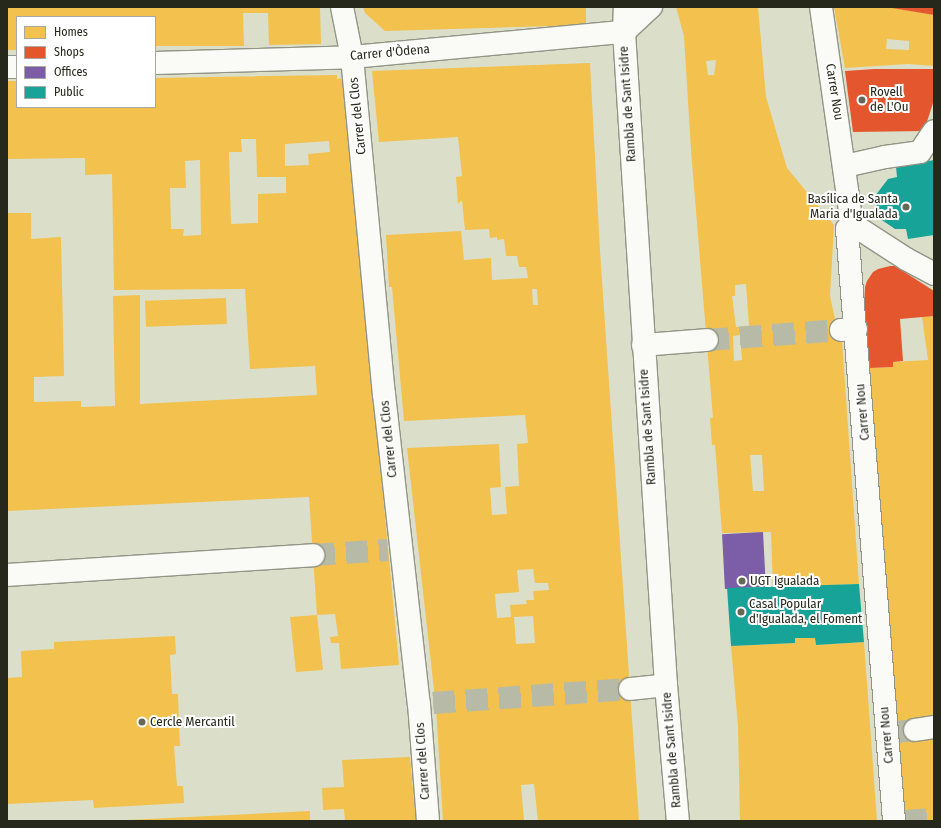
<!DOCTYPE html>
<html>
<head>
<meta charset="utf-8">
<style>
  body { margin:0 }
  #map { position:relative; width:941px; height:828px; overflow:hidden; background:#dbdfca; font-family:"Fira Sans Condensed",sans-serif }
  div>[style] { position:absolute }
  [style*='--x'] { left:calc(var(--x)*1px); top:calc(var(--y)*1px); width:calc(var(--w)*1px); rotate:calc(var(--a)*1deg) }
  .homes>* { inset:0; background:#f2c14e; transform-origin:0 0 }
  .shops>* { inset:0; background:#e4572e }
  .offices>* { inset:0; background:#7b5ea7; transform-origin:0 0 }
  .public>* { inset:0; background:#17a398 }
  .pedestrian-tunnel>* { height:22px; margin-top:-11px; transform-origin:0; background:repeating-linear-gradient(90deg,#b7baa7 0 22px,transparent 0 33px) }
  .roads { filter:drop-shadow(1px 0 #929585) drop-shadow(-1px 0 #929585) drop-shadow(0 1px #929585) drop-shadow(0 -1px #929585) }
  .pedestrian>* { height:22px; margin:-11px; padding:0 11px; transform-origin:11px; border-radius:11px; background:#fafaf7 }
  .minor>* { height:22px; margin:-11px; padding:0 11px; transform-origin:11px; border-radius:11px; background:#fafaf7 }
  .tertiary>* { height:22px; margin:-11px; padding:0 11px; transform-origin:11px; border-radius:11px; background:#fafaf7 }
  .dots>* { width:11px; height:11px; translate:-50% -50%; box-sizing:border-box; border:2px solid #fff; border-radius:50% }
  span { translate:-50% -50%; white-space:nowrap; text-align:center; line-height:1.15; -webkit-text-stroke:4px #fff; paint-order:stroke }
  .street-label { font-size:13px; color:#26281b }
  .poi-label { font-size:13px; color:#26281b }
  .left { translate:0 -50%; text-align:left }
  .right { translate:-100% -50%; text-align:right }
  .frame { position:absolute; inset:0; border:8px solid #26281b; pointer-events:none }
  .legend { position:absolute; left:16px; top:16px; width:140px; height:92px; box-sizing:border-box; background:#fff; border:1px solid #a8a9a4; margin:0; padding:5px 7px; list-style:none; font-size:12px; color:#26281b }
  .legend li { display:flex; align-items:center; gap:8px; height:20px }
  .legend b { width:20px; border:1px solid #a8a9a4 }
</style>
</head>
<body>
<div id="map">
  <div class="homes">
    <i style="clip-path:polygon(7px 7px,320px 7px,321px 44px,269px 45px,268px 13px,243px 13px,244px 46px,155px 46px,155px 17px,17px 17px,17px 50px,7px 50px)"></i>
    <i style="clip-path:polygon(363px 7px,586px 7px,586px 25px,385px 31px,365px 13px)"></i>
    <i style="clip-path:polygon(evenodd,676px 7px,758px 7px,766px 97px,787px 168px,834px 225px,830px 296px,835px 319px,840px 320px,842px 341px,859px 584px,773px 587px,771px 532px,722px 533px,715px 445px,712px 445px,710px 418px,713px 418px,691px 150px,684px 36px,676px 7px,716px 60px,714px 75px,708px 75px,706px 61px,716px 60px,676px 7px,746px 284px,749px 326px,736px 327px,732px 296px,735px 296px,735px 285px,746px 284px,676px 7px,740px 335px,742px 360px,734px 361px,733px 336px,740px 335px,676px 7px,750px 455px,762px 455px,764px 491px,753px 491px,750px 455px)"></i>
    <i style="clip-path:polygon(evenodd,834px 7px,889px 7px,934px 15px,934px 66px,908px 64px,845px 68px,834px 7px,887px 39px,909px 41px,909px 50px,886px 49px,887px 39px)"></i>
    <i style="clip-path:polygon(evenodd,590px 63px,600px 251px,639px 821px,538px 821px,534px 784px,521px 785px,524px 821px,443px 821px,436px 708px,407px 448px,499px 444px,501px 487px,490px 488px,492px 515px,507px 514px,505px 487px,519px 486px,517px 444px,528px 443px,525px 415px,404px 421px,392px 287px,389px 287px,386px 235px,461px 231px,464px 260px,491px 258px,492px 280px,528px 278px,526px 267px,519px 267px,517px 256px,506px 256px,504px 239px,497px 240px,497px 237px,490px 238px,489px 229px,465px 230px,462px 200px,458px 204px,456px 177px,462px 176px,458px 137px,379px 142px,372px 71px,590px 63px,532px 289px,537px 289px,538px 305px,533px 305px,532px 289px,590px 63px,533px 569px,535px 583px,548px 583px,549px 590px,533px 591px,534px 600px,526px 600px,527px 604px,510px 605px,511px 617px,497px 618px,495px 594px,519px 592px,517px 570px,533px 569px,590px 63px,533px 616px,535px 643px,516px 644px,514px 617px,533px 616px)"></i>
    <i style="clip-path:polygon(evenodd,337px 75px,337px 79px,344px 78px,399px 665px,341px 669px,339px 643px,331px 643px,330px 637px,338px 636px,335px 614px,317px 615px,323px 670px,296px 672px,290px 617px,317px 615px,309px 497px,7px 511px,7px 213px,31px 213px,31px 239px,61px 237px,64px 376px,34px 377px,34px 402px,81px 401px,81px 407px,115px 406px,113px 296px,140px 295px,140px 404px,317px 395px,315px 366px,250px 369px,245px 289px,114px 290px,112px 174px,85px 175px,85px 158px,7px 159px,7px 81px,17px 81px,17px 107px,155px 107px,155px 78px,337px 75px,241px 139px,256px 139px,257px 177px,286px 177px,286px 193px,258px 194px,258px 223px,231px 224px,229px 152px,242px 152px,241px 139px,337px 75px,329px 141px,330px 152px,308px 154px,309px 165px,285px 166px,285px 144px,329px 141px,337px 75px,200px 160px,201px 235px,183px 236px,184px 229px,171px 229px,170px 188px,186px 188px,185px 161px,200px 160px)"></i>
    <i style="left:226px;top:298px;width:26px;height:81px;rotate:88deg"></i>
    <i style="clip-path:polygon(934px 316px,934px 821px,905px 821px,869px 368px,893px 367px,893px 362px,928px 360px,922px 317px)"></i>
    <i style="clip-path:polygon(175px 636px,176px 654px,170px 655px,172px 694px,178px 694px,180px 746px,174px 746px,177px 786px,183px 786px,184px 803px,94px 808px,93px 800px,7px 804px,7px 678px,22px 677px,21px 651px,54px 649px,54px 642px)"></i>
    <i style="clip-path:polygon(795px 638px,815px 638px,816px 645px,864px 642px,877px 821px,740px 821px,738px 726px,731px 646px,795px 643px)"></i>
    <i style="clip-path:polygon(410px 757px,416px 821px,345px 821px,344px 809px,323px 810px,322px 788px,344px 787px,342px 760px)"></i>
    <i style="clip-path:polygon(310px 811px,310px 821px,127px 821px,127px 820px)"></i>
  </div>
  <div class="shops">
    <i style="clip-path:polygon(892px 7px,934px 7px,934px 15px,892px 8px)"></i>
    <i style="clip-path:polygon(874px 69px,934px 69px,934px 100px,924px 131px,853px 132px,845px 71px)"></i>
    <i style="clip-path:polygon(890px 266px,895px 266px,934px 291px,934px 316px,900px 319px,903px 361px,893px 362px,893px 367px,869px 368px,864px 307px,865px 287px,867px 281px,873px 272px,878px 269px)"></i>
  </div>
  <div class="offices">
    <i style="left:763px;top:532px;width:55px;height:41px;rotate:87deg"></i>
  </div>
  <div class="public">
    <i style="clip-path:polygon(934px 160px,934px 235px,908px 239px,906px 229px,895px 229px,879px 218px,875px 196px,888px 179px,897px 177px,896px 167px)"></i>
    <i style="clip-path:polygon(859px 584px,864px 642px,816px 645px,815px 638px,795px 638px,795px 643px,731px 646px,727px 588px)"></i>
  </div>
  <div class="pedestrian-tunnel">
    <i style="--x:707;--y:340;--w:134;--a:-4.3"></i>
    <i style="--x:313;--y:555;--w:75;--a:-3.8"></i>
    <i style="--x:433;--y:703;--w:197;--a:-4.1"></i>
    <i style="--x:898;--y:732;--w:17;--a:-7"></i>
    <i style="--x:905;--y:821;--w:29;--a:-4"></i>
  </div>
  <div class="roads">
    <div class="pedestrian">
      <i style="--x:624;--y:32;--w:37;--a:-43"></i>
      <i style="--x:845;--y:166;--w:41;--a:-12.7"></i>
      <i style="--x:885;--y:157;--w:35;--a:-8"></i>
      <i style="--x:920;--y:152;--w:25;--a:-56"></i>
      <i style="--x:852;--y:224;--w:64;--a:32.9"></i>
      <i style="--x:906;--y:259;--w:32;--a:28"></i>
      <i style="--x:841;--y:330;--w:15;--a:-4"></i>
      <i style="--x:643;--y:345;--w:64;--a:-4.5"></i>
      <i style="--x:7;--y:575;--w:307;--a:-3.7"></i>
      <i style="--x:630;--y:689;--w:36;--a:-6"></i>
      <i style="--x:915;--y:730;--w:19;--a:-9"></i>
    </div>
    <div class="minor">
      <i style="--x:342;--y:7;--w:51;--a:78.7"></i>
      <i style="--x:352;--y:57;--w:339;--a:84.6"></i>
      <i style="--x:384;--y:394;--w:312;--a:83.6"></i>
      <i style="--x:419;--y:704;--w:117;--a:85.6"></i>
      <i style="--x:821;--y:7;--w:219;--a:81.9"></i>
      <i style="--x:852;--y:224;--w:7;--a:135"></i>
      <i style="--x:847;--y:229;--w:594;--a:85.46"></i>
      <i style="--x:155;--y:63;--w:197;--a:-1.7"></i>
      <i style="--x:352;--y:57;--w:273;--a:-5.3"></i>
      <i style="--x:624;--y:32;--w:654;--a:86.32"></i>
      <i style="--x:666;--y:685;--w:137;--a:85"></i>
      <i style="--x:7;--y:67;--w:10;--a:0"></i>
    </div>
    <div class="tertiary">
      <i style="--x:624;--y:32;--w:25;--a:-88"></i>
    </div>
  </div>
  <div class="dots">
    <i style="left:862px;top:100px;background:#656858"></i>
    <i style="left:906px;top:207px;background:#656858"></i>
    <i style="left:742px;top:581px;background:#656858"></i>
    <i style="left:741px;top:612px;background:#656858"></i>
    <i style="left:142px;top:722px;background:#656858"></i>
  </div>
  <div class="street-label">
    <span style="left:390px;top:53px;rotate:-5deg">Carrer d'Òdena</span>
    <span style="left:834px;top:92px;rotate:81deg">Carrer Nou</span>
    <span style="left:628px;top:104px;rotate:-94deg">Rambla de Sant Isidre</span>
    <span style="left:358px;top:116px;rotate:-96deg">Carrer del Clos</span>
    <span style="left:863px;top:412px;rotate:-95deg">Carrer Nou</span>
    <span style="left:648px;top:427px;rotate:-94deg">Rambla de Sant Isidre</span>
    <span style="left:389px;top:439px;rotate:-96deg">Carrer del Clos</span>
    <span style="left:887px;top:735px;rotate:-95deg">Carrer Nou</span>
    <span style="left:672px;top:750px;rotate:-95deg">Rambla de Sant Isidre</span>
    <span style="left:423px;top:761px;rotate:-94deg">Carrer del Clos</span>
  </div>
  <div class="poi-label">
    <span class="left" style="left:870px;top:100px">Rovell<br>de L'Ou</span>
    <span class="right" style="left:898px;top:207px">Basílica de Santa<br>Maria d'Igualada</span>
    <span class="left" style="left:750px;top:581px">UGT Igualada</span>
    <span class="left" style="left:749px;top:612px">Casal Popular<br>d'Igualada, el Foment</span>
    <span class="left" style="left:150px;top:722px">Cercle Mercantil</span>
  </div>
  <div class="frame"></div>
  <ul class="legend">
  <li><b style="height:11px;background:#f2c14e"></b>Homes</li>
  <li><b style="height:11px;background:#e4572e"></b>Shops</li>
  <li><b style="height:11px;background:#7b5ea7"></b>Offices</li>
  <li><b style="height:11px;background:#17a398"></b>Public</li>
  </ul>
</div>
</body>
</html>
